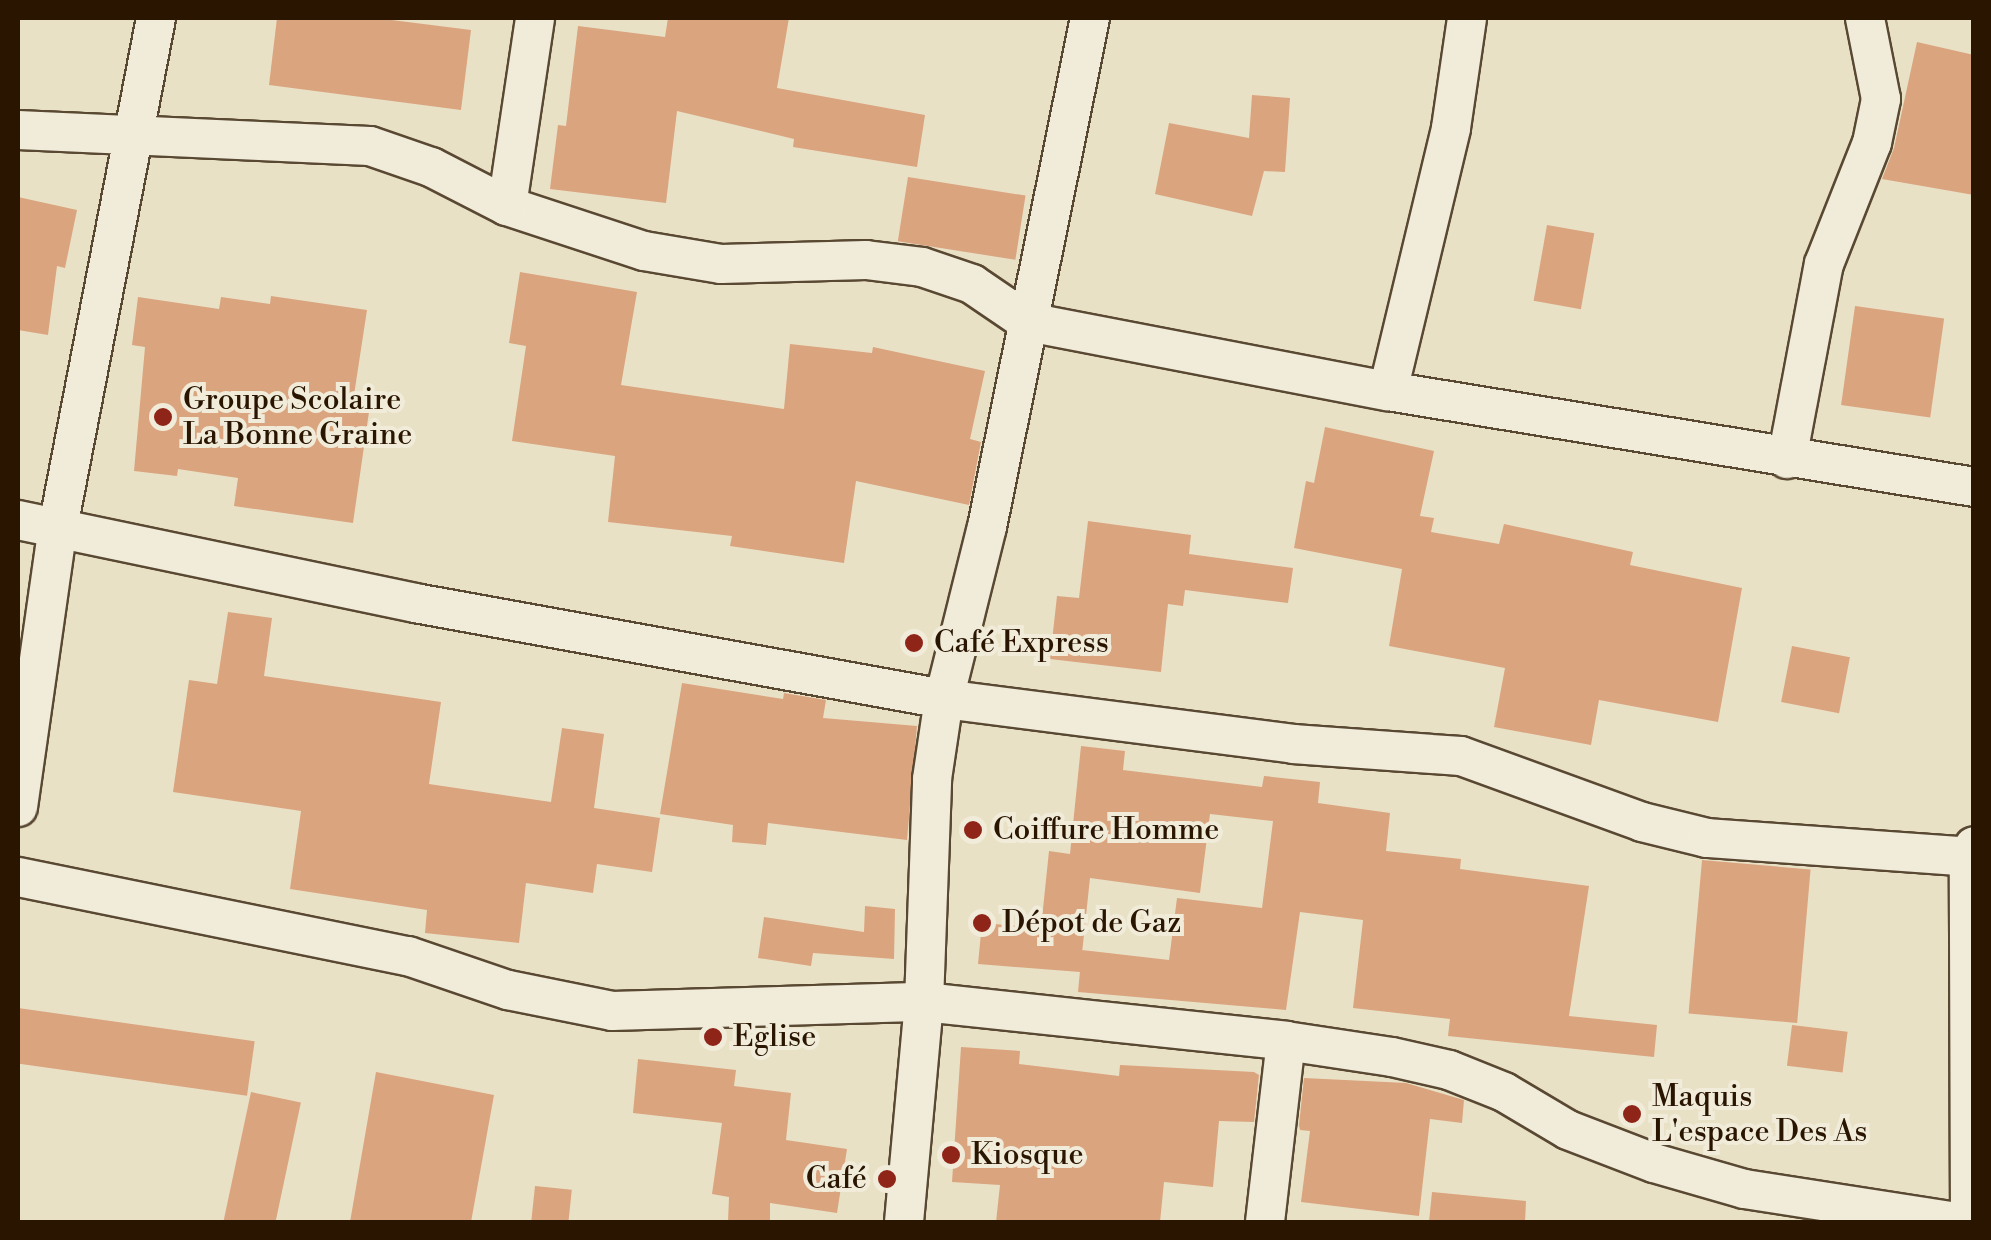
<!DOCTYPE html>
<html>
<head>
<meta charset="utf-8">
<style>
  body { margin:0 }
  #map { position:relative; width:1991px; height:1240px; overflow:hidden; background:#e9e1c6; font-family:"Libre Bodoni",serif }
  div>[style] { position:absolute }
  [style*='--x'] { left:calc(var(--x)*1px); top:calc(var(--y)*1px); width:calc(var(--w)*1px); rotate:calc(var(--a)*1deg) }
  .building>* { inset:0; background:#daa47f; transform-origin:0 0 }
  .roads { filter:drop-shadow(2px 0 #594832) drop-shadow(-2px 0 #594832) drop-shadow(0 2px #594832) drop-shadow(0 -2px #594832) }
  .street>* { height:38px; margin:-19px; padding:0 19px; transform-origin:19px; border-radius:19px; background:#f1ecda }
  .dots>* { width:28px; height:28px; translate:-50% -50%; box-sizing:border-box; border:5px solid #f1ecda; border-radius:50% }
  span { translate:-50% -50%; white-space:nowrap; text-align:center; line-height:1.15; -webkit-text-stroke:8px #f1ecda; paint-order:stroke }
  .poi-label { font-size:30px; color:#291500 }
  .left { translate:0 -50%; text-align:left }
  .right { translate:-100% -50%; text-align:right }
  .frame { position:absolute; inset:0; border:20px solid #291500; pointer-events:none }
</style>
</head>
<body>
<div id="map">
  <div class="building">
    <i style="clip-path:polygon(277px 18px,376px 18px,471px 30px,461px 110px,269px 85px)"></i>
    <i style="clip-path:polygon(668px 18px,789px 18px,777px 88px,925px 115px,917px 167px,793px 147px,794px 139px,677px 111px,666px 203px,550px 189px,558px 125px,566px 126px,578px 26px,665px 37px)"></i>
    <i style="clip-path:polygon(1917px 42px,1974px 55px,1974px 195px,1882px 179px,1894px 148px)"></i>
    <i style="clip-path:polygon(1252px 95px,1290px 98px,1285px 172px,1264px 171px,1252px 216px,1155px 194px,1169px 123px,1249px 138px)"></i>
    <i style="left:908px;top:177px;width:119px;height:65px;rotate:9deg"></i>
    <i style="clip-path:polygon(18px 197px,77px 210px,65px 268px,57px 266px,48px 335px,18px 330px)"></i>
    <i style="left:1547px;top:225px;width:48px;height:77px;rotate:10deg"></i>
    <i style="clip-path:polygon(520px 272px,637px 292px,621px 385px,784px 409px,790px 344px,872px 353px,873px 347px,985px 371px,970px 439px,981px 442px,969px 505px,856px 481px,844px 563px,730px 546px,732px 536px,608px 522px,615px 456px,512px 441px,526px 346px,509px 343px)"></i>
    <i style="clip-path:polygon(271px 296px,367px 310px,354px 395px,371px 398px,353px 523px,234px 506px,238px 478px,178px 469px,177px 476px,134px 471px,145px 347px,132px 345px,138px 297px,219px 309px,221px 297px,270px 304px)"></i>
    <i style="left:1855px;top:306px;width:90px;height:100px;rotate:8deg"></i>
    <i style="clip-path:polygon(1325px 427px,1434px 451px,1420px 516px,1434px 518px,1431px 532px,1499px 544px,1504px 524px,1633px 552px,1630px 565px,1742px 588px,1718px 722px,1599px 700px,1591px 745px,1494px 727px,1505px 668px,1389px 646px,1402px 569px,1294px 548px,1306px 481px,1314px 483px)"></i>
    <i style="clip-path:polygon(1088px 521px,1191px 535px,1189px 554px,1293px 568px,1288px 603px,1185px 590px,1183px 606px,1168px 604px,1161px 672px,1050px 659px,1057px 596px,1079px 598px)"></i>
    <i style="clip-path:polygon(228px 612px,272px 618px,264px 676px,441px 702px,429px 784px,551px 802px,562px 728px,604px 734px,594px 808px,660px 818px,652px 872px,597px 864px,593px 893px,526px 883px,519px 943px,425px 933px,427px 910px,290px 889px,301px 811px,173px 792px,189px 680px,217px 684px)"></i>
    <i style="left:1792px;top:646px;width:59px;height:57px;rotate:11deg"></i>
    <i style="clip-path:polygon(682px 683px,783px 699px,784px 693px,826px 700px,823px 718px,917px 726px,907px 840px,768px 823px,766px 845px,732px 842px,733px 825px,660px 814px)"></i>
    <i style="clip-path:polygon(1081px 746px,1125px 751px,1123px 770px,1262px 787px,1264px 776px,1320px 782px,1318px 803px,1390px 813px,1386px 851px,1461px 859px,1460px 869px,1589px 886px,1569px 1016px,1657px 1025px,1654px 1057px,1448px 1036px,1450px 1019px,1353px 1008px,1363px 920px,1300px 912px,1286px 1010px,1078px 992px,1082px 950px,1169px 960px,1177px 898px,1262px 908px,1273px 821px,1210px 814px,1200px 893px,1090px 878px,1080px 972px,978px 964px,982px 923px,1041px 928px,1049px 851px,1070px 854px)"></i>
    <i style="left:1702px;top:860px;width:109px;height:154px;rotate:5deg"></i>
    <i style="clip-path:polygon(865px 906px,895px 909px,894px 959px,813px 953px,811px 966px,758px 958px,764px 917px,864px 932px)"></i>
    <i style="left:18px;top:1008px;width:239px;height:55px;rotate:8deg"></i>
    <i style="left:1792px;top:1025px;width:56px;height:41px;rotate:7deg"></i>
    <i style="clip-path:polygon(961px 1047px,1020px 1051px,1019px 1064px,1119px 1076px,1120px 1065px,1254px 1072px,1259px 1075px,1254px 1122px,1219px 1121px,1213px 1187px,1164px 1182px,1160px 1222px,996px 1222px,1000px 1185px,952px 1182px)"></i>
    <i style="clip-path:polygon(638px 1059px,736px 1070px,734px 1086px,791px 1093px,786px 1140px,847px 1149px,837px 1213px,770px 1203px,770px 1222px,728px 1222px,729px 1197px,712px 1194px,722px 1123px,633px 1113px)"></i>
    <i style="clip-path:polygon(376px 1072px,494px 1095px,471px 1222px,350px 1222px)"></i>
    <i style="clip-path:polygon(1304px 1078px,1406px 1083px,1464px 1100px,1462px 1123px,1430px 1119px,1419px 1216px,1301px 1202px,1310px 1131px,1300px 1130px,1299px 1125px)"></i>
    <i style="left:251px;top:1092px;width:51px;height:133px;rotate:12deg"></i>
    <i style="left:535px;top:1186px;width:37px;height:36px;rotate:6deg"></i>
    <i style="clip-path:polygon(1432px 1192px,1526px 1201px,1525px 1222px,1429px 1222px)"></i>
  </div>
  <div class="roads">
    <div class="street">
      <i style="--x:18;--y:130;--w:352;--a:2.6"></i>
      <i style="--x:370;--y:146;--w:65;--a:19"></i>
      <i style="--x:431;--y:167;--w:85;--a:27.2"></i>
      <i style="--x:507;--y:206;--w:144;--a:18.2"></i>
      <i style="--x:644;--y:251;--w:78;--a:9.6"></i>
      <i style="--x:721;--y:264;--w:145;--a:-1.6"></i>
      <i style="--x:866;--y:260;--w:56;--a:7.1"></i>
      <i style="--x:922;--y:267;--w:53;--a:18.8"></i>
      <i style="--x:972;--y:284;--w:68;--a:34.2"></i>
      <i style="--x:1028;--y:322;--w:367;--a:10.9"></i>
      <i style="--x:1388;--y:391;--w:594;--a:9.3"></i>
      <i style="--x:507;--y:206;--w:190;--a:-81.5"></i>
      <i style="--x:1388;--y:391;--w:270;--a:-76.5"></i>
      <i style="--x:1451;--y:128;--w:111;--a:-81.7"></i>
      <i style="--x:1787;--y:459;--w:198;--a:-79.3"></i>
      <i style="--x:1824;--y:264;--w:130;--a:-68.4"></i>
      <i style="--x:1872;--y:143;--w:45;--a:-78.4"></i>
      <i style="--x:1881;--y:99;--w:83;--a:-101.2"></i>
      <i style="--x:18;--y:520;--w:406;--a:11.8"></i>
      <i style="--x:415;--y:603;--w:538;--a:10.29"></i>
      <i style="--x:944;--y:699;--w:352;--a:7.3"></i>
      <i style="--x:1293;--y:744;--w:168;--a:4.1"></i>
      <i style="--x:1461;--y:756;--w:193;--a:20"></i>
      <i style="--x:1642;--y:822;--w:67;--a:13.8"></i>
      <i style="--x:1707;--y:838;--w:268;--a:4.1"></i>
      <i style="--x:18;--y:807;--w:283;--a:-81.9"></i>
      <i style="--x:58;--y:527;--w:518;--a:-79.1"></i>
      <i style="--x:18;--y:877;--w:398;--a:11.5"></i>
      <i style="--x:408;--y:956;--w:106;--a:18.8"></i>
      <i style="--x:508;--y:990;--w:106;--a:11.4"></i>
      <i style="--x:612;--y:1011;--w:312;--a:-1.7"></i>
      <i style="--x:924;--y:1002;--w:364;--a:6.1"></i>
      <i style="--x:1286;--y:1041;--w:107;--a:8.6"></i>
      <i style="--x:1392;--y:1057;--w:58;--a:12.8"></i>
      <i style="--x:1449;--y:1070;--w:59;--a:21.8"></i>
      <i style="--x:1504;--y:1092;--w:74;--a:30.7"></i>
      <i style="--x:1568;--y:1130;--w:92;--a:21"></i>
      <i style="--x:1654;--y:1163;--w:94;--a:16.1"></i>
      <i style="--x:1744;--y:1189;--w:216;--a:8.8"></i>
      <i style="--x:904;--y:1222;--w:221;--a:-84.8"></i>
      <i style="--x:924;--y:1002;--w:223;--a:-87.9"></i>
      <i style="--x:932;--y:779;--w:81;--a:-81.5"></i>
      <i style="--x:944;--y:699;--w:177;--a:-76"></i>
      <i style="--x:987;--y:527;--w:519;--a:-78.56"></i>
      <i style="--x:1265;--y:1222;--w:182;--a:-83.4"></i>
      <i style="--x:1970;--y:1222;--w:366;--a:-90.2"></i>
      <i style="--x:1969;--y:856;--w:11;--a:-63"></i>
    </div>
  </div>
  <div class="dots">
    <i style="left:163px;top:417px;background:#8f2418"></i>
    <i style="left:914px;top:643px;background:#8f2418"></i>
    <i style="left:973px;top:830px;background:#8f2418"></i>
    <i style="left:982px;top:923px;background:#8f2418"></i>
    <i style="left:713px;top:1037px;background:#8f2418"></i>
    <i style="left:1632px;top:1114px;background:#8f2418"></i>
    <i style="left:951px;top:1155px;background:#8f2418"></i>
    <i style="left:887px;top:1179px;background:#8f2418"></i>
  </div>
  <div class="poi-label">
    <span class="left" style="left:183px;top:417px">Groupe Scolaire<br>La Bonne Graine</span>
    <span class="left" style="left:934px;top:643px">Café Express</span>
    <span class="left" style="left:993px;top:830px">Coiffure Homme</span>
    <span class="left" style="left:1002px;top:923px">Dépot de Gaz</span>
    <span class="left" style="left:733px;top:1037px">Eglise</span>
    <span class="left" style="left:1652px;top:1114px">Maquis<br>L'espace Des As</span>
    <span class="left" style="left:971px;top:1155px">Kiosque</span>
    <span class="right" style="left:867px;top:1179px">Café</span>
  </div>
  <div class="frame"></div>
</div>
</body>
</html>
